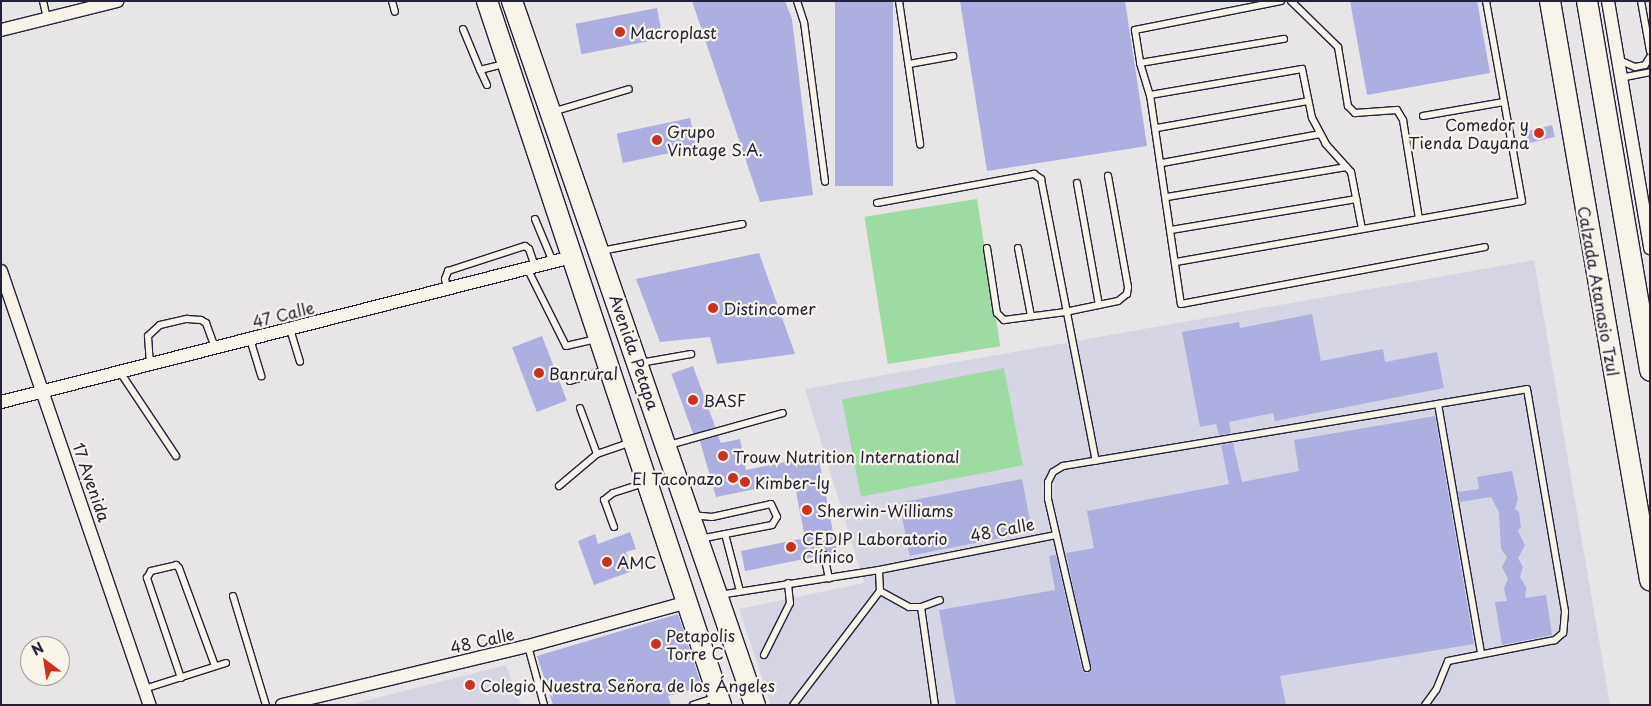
<!DOCTYPE html>
<html>
<head>
<meta charset="utf-8">
<style>
  body { margin:0 }
  #map { position:relative; width:1651px; height:706px; overflow:hidden; background:#e8e5e6; font-family:"Playpen Sans",sans-serif }
  div>[style] { position:absolute }
  [style*='--x'] { left:calc(var(--x)*1px); top:calc(var(--y)*1px); width:calc(var(--w)*1px); rotate:calc(var(--a)*1deg) }
  .built>* { inset:0; background:#d6d5e4 }
  .green>* { inset:0; background:#9edba2; transform-origin:0 0 }
  .building>* { inset:0; background:#acafe0; transform-origin:0 0 }
  .roads { filter:drop-shadow(1px 0 #22223b) drop-shadow(-1px 0 #22223b) drop-shadow(0 1px #22223b) drop-shadow(0 -1px #22223b) }
  .service>* { height:6px; margin:-3px; padding:0 3px; transform-origin:3px; border-radius:3px; background:#f7f3e8 }
  .minor>* { height:12px; margin:-6px; padding:0 6px; transform-origin:6px; border-radius:6px; background:#f7f3e8 }
  .primary>* { height:20px; margin:-10px; padding:0 10px; transform-origin:10px; border-radius:10px; background:#f7f3e8 }
  .dots>* { width:14px; height:14px; translate:-50% -50%; box-sizing:border-box; border:2px solid #f7f3e8; border-radius:50% }
  span { translate:-50% -50%; white-space:nowrap; text-align:center; line-height:1.15; -webkit-text-stroke:4.5px #f7f3e8; paint-order:stroke }
  .poi-label { font-size:16px; color:#22223b }
  .left { translate:0 -50%; text-align:left }
  .right { translate:-100% -50%; text-align:right }
  .street-label { font-size:16px; color:#22223b }
  .frame { position:absolute; inset:0; border:2px solid #22223b; pointer-events:none }
  .north { position:absolute; left:20px; top:636px; width:50px; height:50px; box-sizing:border-box; background:#f7f3e8; border:1px solid #a29fa3; border-radius:50%; rotate:329deg; font-size:14px; font-weight:700; line-height:20px; text-align:center; color:#22223b }
  .north::after { content:''; display:block; margin:auto; width:18px; height:22px; background:#c8321e; clip-path:polygon(50% 0,100% 100%,50% 72%,0 100%) }
</style>
</head>
<body>
<div id="map">
  <div class="built">
    <i style="clip-path:polygon(1534px 260px,1610px 705px,771px 705px,739px 609px,864px 583px,805px 389px)"></i>
    <i style="clip-path:polygon(506px 665px,521px 705px,349px 705px)"></i>
  </div>
  <div class="green">
    <i style="left:977px;top:199px;width:149px;height:114px;rotate:81deg"></i>
    <i style="left:1004px;top:368px;width:99px;height:165px;rotate:79deg"></i>
  </div>
  <div class="building">
    <i style="clip-path:polygon(692px 1px,785px 1px,792px 19px,813px 195px,760px 202px)"></i>
    <i style="left:835px;top:1px;width:58px;height:185px"></i>
    <i style="clip-path:polygon(960px 1px,1125px 1px,1147px 146px,987px 171px)"></i>
    <i style="clip-path:polygon(1350px 1px,1477px 1px,1490px 73px,1367px 95px)"></i>
    <i style="left:657px;top:8px;width:31px;height:83px;rotate:79deg"></i>
    <i style="left:690px;top:118px;width:30px;height:75px;rotate:78deg"></i>
    <i style="left:1552px;top:125px;width:12px;height:28px;rotate:76deg"></i>
    <i style="clip-path:polygon(759px 253px,795px 354px,717px 364px,710px 337px,660px 342px,636px 279px)"></i>
    <i style="clip-path:polygon(1312px 314px,1321px 361px,1383px 349px,1385px 362px,1437px 352px,1444px 388px,1275px 421px,1273px 413px,1229px 422px,1231px 433px,1219px 435px,1216px 424px,1200px 427px,1182px 332px,1239px 322px,1240px 328px)"></i>
    <i style="left:542px;top:336px;width:69px;height:32px;rotate:69deg"></i>
    <i style="left:693px;top:366px;width:65px;height:23px;rotate:70deg"></i>
    <i style="clip-path:polygon(1435px 416px,1474px 644px,1280px 676px,1286px 705px,956px 705px,939px 610px,1055px 590px,1049px 556px,1056px 555px,1082px 669px,1086px 673px,1091px 671px,1066px 553px,1094px 548px,1087px 511px,1229px 484px,1221px 445px,1233px 443px,1242px 482px,1299px 471px,1294px 440px)"></i>
    <i style="clip-path:polygon(718px 436px,721px 443px,740px 439px,746px 470px,818px 455px,837px 552px,829px 554px,823px 550px,819px 556px,745px 571px,741px 551px,805px 538px,794px 481px,716px 497px,700px 441px)"></i>
    <i style="clip-path:polygon(1512px 471px,1518px 499px,1515px 509px,1519px 512px,1521px 527px,1518px 531px,1525px 545px,1518px 558px,1523px 567px,1520px 577px,1526px 587px,1525px 598px,1546px 595px,1552px 635px,1502px 645px,1495px 602px,1507px 601px,1504px 588px,1508px 579px,1502px 567px,1507px 557px,1501px 549px,1499px 512px,1491px 497px,1460px 502px,1458px 492px,1479px 489px,1477px 477px)"></i>
    <i style="left:1022px;top:479px;width:54px;height:125px;rotate:79deg"></i>
    <i style="clip-path:polygon(630px 532px,636px 549px,626px 552px,632px 571px,594px 585px,578px 541px,595px 534px,598px 544px)"></i>
    <i style="clip-path:polygon(678px 614px,702px 687px,668px 696px,671px 705px,553px 705px,537px 656px)"></i>
  </div>
  <div class="roads">
    <div class="service">
      <i style="--x:43;--y:1;--w:18;--a:77"></i>
      <i style="--x:392;--y:1;--w:11;--a:75"></i>
      <i style="--x:797;--y:1;--w:22;--a:72"></i>
      <i style="--x:804;--y:22;--w:161;--a:82.5"></i>
      <i style="--x:899;--y:1;--w:145;--a:81.6"></i>
      <i style="--x:1281;--y:1;--w:149;--a:168.8"></i>
      <i style="--x:1135;--y:30;--w:33;--a:81"></i>
      <i style="--x:1140;--y:63;--w:146;--a:-9.5"></i>
      <i style="--x:1291;--y:1;--w:66;--a:44.4"></i>
      <i style="--x:1338;--y:47;--w:60;--a:80.4"></i>
      <i style="--x:1348;--y:106;--w:10;--a:45"></i>
      <i style="--x:1355;--y:113;--w:42;--a:-4.1"></i>
      <i style="--x:1397;--y:110;--w:12;--a:59"></i>
      <i style="--x:1403;--y:120;--w:100;--a:80.8"></i>
      <i style="--x:1641;--y:1;--w:51;--a:79.8"></i>
      <i style="--x:463;--y:29;--w:44;--a:67.5"></i>
      <i style="--x:1617;--y:59;--w:20;--a:24"></i>
      <i style="--x:1635;--y:67;--w:10;--a:-11"></i>
      <i style="--x:1645;--y:65;--w:9;--a:-58"></i>
      <i style="--x:1140;--y:63;--w:34;--a:73"></i>
      <i style="--x:909;--y:64;--w:45;--a:-10.3"></i>
      <i style="--x:1620;--y:78;--w:31;--a:-11"></i>
      <i style="--x:487;--y:85;--w:17;--a:-115"></i>
      <i style="--x:480;--y:70;--w:25;--a:-14"></i>
      <i style="--x:552;--y:112;--w:80;--a:-16.6"></i>
      <i style="--x:1423;--y:116;--w:82;--a:-9.8"></i>
      <i style="--x:1157;--y:128;--w:153;--a:-10.1"></i>
      <i style="--x:1162;--y:163;--w:161;--a:-10.4"></i>
      <i style="--x:1077;--y:183;--w:124;--a:79.8"></i>
      <i style="--x:1167;--y:197;--w:182;--a:-9.5"></i>
      <i style="--x:877;--y:203;--w:160;--a:-10.5"></i>
      <i style="--x:1034;--y:174;--w:9;--a:36"></i>
      <i style="--x:1041;--y:179;--w:287;--a:79"></i>
      <i style="--x:535;--y:219;--w:47;--a:67.3"></i>
      <i style="--x:1362;--y:229;--w:58;--a:-100.9"></i>
      <i style="--x:1351;--y:172;--w:38;--a:-132"></i>
      <i style="--x:1326;--y:144;--w:30;--a:-118"></i>
      <i style="--x:1312;--y:118;--w:50;--a:-101.5"></i>
      <i style="--x:1302;--y:69;--w:154;--a:170.3"></i>
      <i style="--x:1150;--y:95;--w:211;--a:81.6"></i>
      <i style="--x:1181;--y:304;--w:309;--a:-10.6"></i>
      <i style="--x:1171;--y:230;--w:188;--a:-9.5"></i>
      <i style="--x:987;--y:248;--w:66;--a:81.3"></i>
      <i style="--x:997;--y:313;--w:10;--a:45"></i>
      <i style="--x:1004;--y:320;--w:62;--a:-7.5"></i>
      <i style="--x:1065;--y:312;--w:54;--a:-11.7"></i>
      <i style="--x:1118;--y:301;--w:11;--a:-38"></i>
      <i style="--x:1127;--y:294;--w:7;--a:-82"></i>
      <i style="--x:1128;--y:287;--w:113;--a:-100.2"></i>
      <i style="--x:1018;--y:248;--w:69;--a:79.2"></i>
      <i style="--x:601;--y:251;--w:144;--a:-10.8"></i>
      <i style="--x:1176;--y:262;--w:351;--a:-10"></i>
      <i style="--x:1522;--y:201;--w:203;--a:-100.2"></i>
      <i style="--x:527;--y:268;--w:87;--a:63.4"></i>
      <i style="--x:566;--y:346;--w:31;--a:-13"></i>
      <i style="--x:447;--y:289;--w:10;--a:-101"></i>
      <i style="--x:445;--y:279;--w:9;--a:-69"></i>
      <i style="--x:448;--y:271;--w:81;--a:-18"></i>
      <i style="--x:525;--y:246;--w:5;--a:37"></i>
      <i style="--x:529;--y:249;--w:18;--a:71"></i>
      <i style="--x:290;--y:329;--w:34;--a:73"></i>
      <i style="--x:250;--y:339;--w:39;--a:73"></i>
      <i style="--x:640;--y:363;--w:52;--a:-10"></i>
      <i style="--x:150;--y:365;--w:29;--a:-94"></i>
      <i style="--x:148;--y:336;--w:16;--a:-43"></i>
      <i style="--x:160;--y:325;--w:28;--a:-13"></i>
      <i style="--x:187;--y:319;--w:14;--a:4"></i>
      <i style="--x:201;--y:320;--w:6;--a:31"></i>
      <i style="--x:206;--y:323;--w:27;--a:70"></i>
      <i style="--x:120;--y:372;--w:101;--a:56.3"></i>
      <i style="--x:570;--y:381;--w:39;--a:-17"></i>
      <i style="--x:1438;--y:404;--w:254;--a:80.2"></i>
      <i style="--x:580;--y:408;--w:49;--a:69.7"></i>
      <i style="--x:669;--y:445;--w:118;--a:-15.7"></i>
      <i style="--x:559;--y:486;--w:50;--a:-40.1"></i>
      <i style="--x:597;--y:454;--w:37;--a:-19"></i>
      <i style="--x:692;--y:515;--w:20;--a:6"></i>
      <i style="--x:712;--y:517;--w:60;--a:-12.4"></i>
      <i style="--x:771;--y:504;--w:14;--a:65"></i>
      <i style="--x:777;--y:517;--w:9;--a:122"></i>
      <i style="--x:772;--y:525;--w:74;--a:169.1"></i>
      <i style="--x:614;--y:527;--w:29;--a:-110"></i>
      <i style="--x:604;--y:500;--w:11;--a:-38"></i>
      <i style="--x:613;--y:493;--w:33;--a:-18"></i>
      <i style="--x:725;--y:534;--w:59;--a:75.3"></i>
      <i style="--x:824;--y:555;--w:24;--a:78"></i>
      <i style="--x:880;--y:591;--w:33;--a:29"></i>
      <i style="--x:909;--y:607;--w:12;--a:0"></i>
      <i style="--x:921;--y:607;--w:99;--a:81.9"></i>
      <i style="--x:719;--y:595;--w:162;--a:-8.9"></i>
      <i style="--x:879;--y:570;--w:179;--a:-11.2"></i>
      <i style="--x:233;--y:596;--w:114;--a:73.2"></i>
      <i style="--x:921;--y:607;--w:20;--a:-20"></i>
      <i style="--x:528;--y:646;--w:61;--a:74.8"></i>
      <i style="--x:764;--y:655;--w:58;--a:-63.4"></i>
      <i style="--x:790;--y:603;--w:20;--a:-96"></i>
      <i style="--x:1087;--y:668;--w:173;--a:-103"></i>
      <i style="--x:1048;--y:499;--w:17;--a:-90"></i>
      <i style="--x:1048;--y:482;--w:11;--a:-63"></i>
      <i style="--x:1053;--y:472;--w:12;--a:-31"></i>
      <i style="--x:1063;--y:466;--w:470;--a:-9.4"></i>
      <i style="--x:1527;--y:389;--w:226;--a:80.3"></i>
      <i style="--x:1565;--y:612;--w:21;--a:95"></i>
      <i style="--x:1563;--y:633;--w:11;--a:139"></i>
      <i style="--x:1555;--y:640;--w:109;--a:168.9"></i>
      <i style="--x:1448;--y:661;--w:31;--a:112"></i>
      <i style="--x:1436;--y:690;--w:19;--a:126"></i>
      <i style="--x:181;--y:678;--w:106;--a:-108.8"></i>
      <i style="--x:147;--y:578;--w:8;--a:-60"></i>
      <i style="--x:151;--y:571;--w:26;--a:-13"></i>
      <i style="--x:176;--y:565;--w:4;--a:45"></i>
      <i style="--x:179;--y:568;--w:104;--a:69.8"></i>
      <i style="--x:144;--y:689;--w:86;--a:-17.6"></i>
      <i style="--x:693;--y:705;--w:23;--a:-18"></i>
      <i style="--x:793;--y:705;--w:143;--a:-52.7"></i>
      <i style="--x:880;--y:591;--w:21;--a:-93"></i>
    </div>
    <div class="minor">
      <i style="--x:1608;--y:1;--w:251;--a:80.3"></i>
      <i style="--x:1;--y:30;--w:120;--a:-14"></i>
      <i style="--x:1;--y:271;--w:459;--a:71.1"></i>
      <i style="--x:1;--y:402;--w:589;--a:-14.25"></i>
      <i style="--x:282;--y:705;--w:253;--a:-13.5"></i>
      <i style="--x:528;--y:646;--w:166;--a:-15.4"></i>
    </div>
    <div class="primary">
      <i style="--x:487;--y:1;--w:742;--a:71.61"></i>
      <i style="--x:512;--y:1;--w:745;--a:70.96"></i>
      <i style="--x:1550;--y:1;--w:588;--a:80.2"></i>
      <i style="--x:1587;--y:1;--w:375;--a:80.3"></i>
    </div>
  </div>
  <div class="dots">
    <i style="left:620px;top:32px;background:#c8321e"></i>
    <i style="left:1539px;top:133px;background:#c8321e"></i>
    <i style="left:657px;top:140px;background:#c8321e"></i>
    <i style="left:713px;top:308px;background:#c8321e"></i>
    <i style="left:539px;top:373px;background:#c8321e"></i>
    <i style="left:693px;top:400px;background:#c8321e"></i>
    <i style="left:723px;top:456px;background:#c8321e"></i>
    <i style="left:733px;top:478px;background:#c8321e"></i>
    <i style="left:745px;top:482px;background:#c8321e"></i>
    <i style="left:807px;top:510px;background:#c8321e"></i>
    <i style="left:791px;top:547px;background:#c8321e"></i>
    <i style="left:607px;top:562px;background:#c8321e"></i>
    <i style="left:656px;top:644px;background:#c8321e"></i>
    <i style="left:470px;top:685px;background:#c8321e"></i>
  </div>
  <div class="poi-label">
    <span class="left" style="left:630px;top:32px">Macroplast</span>
    <span class="right" style="left:1529px;top:133px">Comedor y<br>Tienda Dayana</span>
    <span class="left" style="left:667px;top:140px">Grupo<br>Vintage S.A.</span>
    <span class="left" style="left:723px;top:308px">Distincomer</span>
    <span class="left" style="left:549px;top:373px">Banrural</span>
    <span class="left" style="left:703px;top:400px">BASF</span>
    <span class="left" style="left:733px;top:456px">Trouw Nutrition International</span>
    <span class="right" style="left:723px;top:478px">El Taconazo</span>
    <span class="left" style="left:755px;top:482px">Kimber-ly</span>
    <span class="left" style="left:817px;top:510px">Sherwin-Williams</span>
    <span class="left" style="left:802px;top:547px">CEDIP Laboratorio<br>Clínico</span>
    <span class="left" style="left:617px;top:562px">AMC</span>
    <span class="left" style="left:666px;top:644px">Petapolis<br>Torre C</span>
    <span class="left" style="left:480px;top:685px">Colegio Nuestra Señora de los Ángeles</span>
  </div>
  <div class="street-label">
    <span style="left:1599px;top:291px;rotate:80deg">Calzada Atanasio Tzul</span>
    <span style="left:283px;top:314px;rotate:-14deg">47 Calle</span>
    <span style="left:635px;top:352px;rotate:71deg">Avenida Petapa</span>
    <span style="left:92px;top:482px;rotate:71deg">17 Avenida</span>
    <span style="left:1002px;top:529px;rotate:-11deg">48 Calle</span>
    <span style="left:482px;top:640px;rotate:-13deg">48 Calle</span>
  </div>
  <div class="frame"></div>
  <div class="north">N</div>
</div>
</body>
</html>
